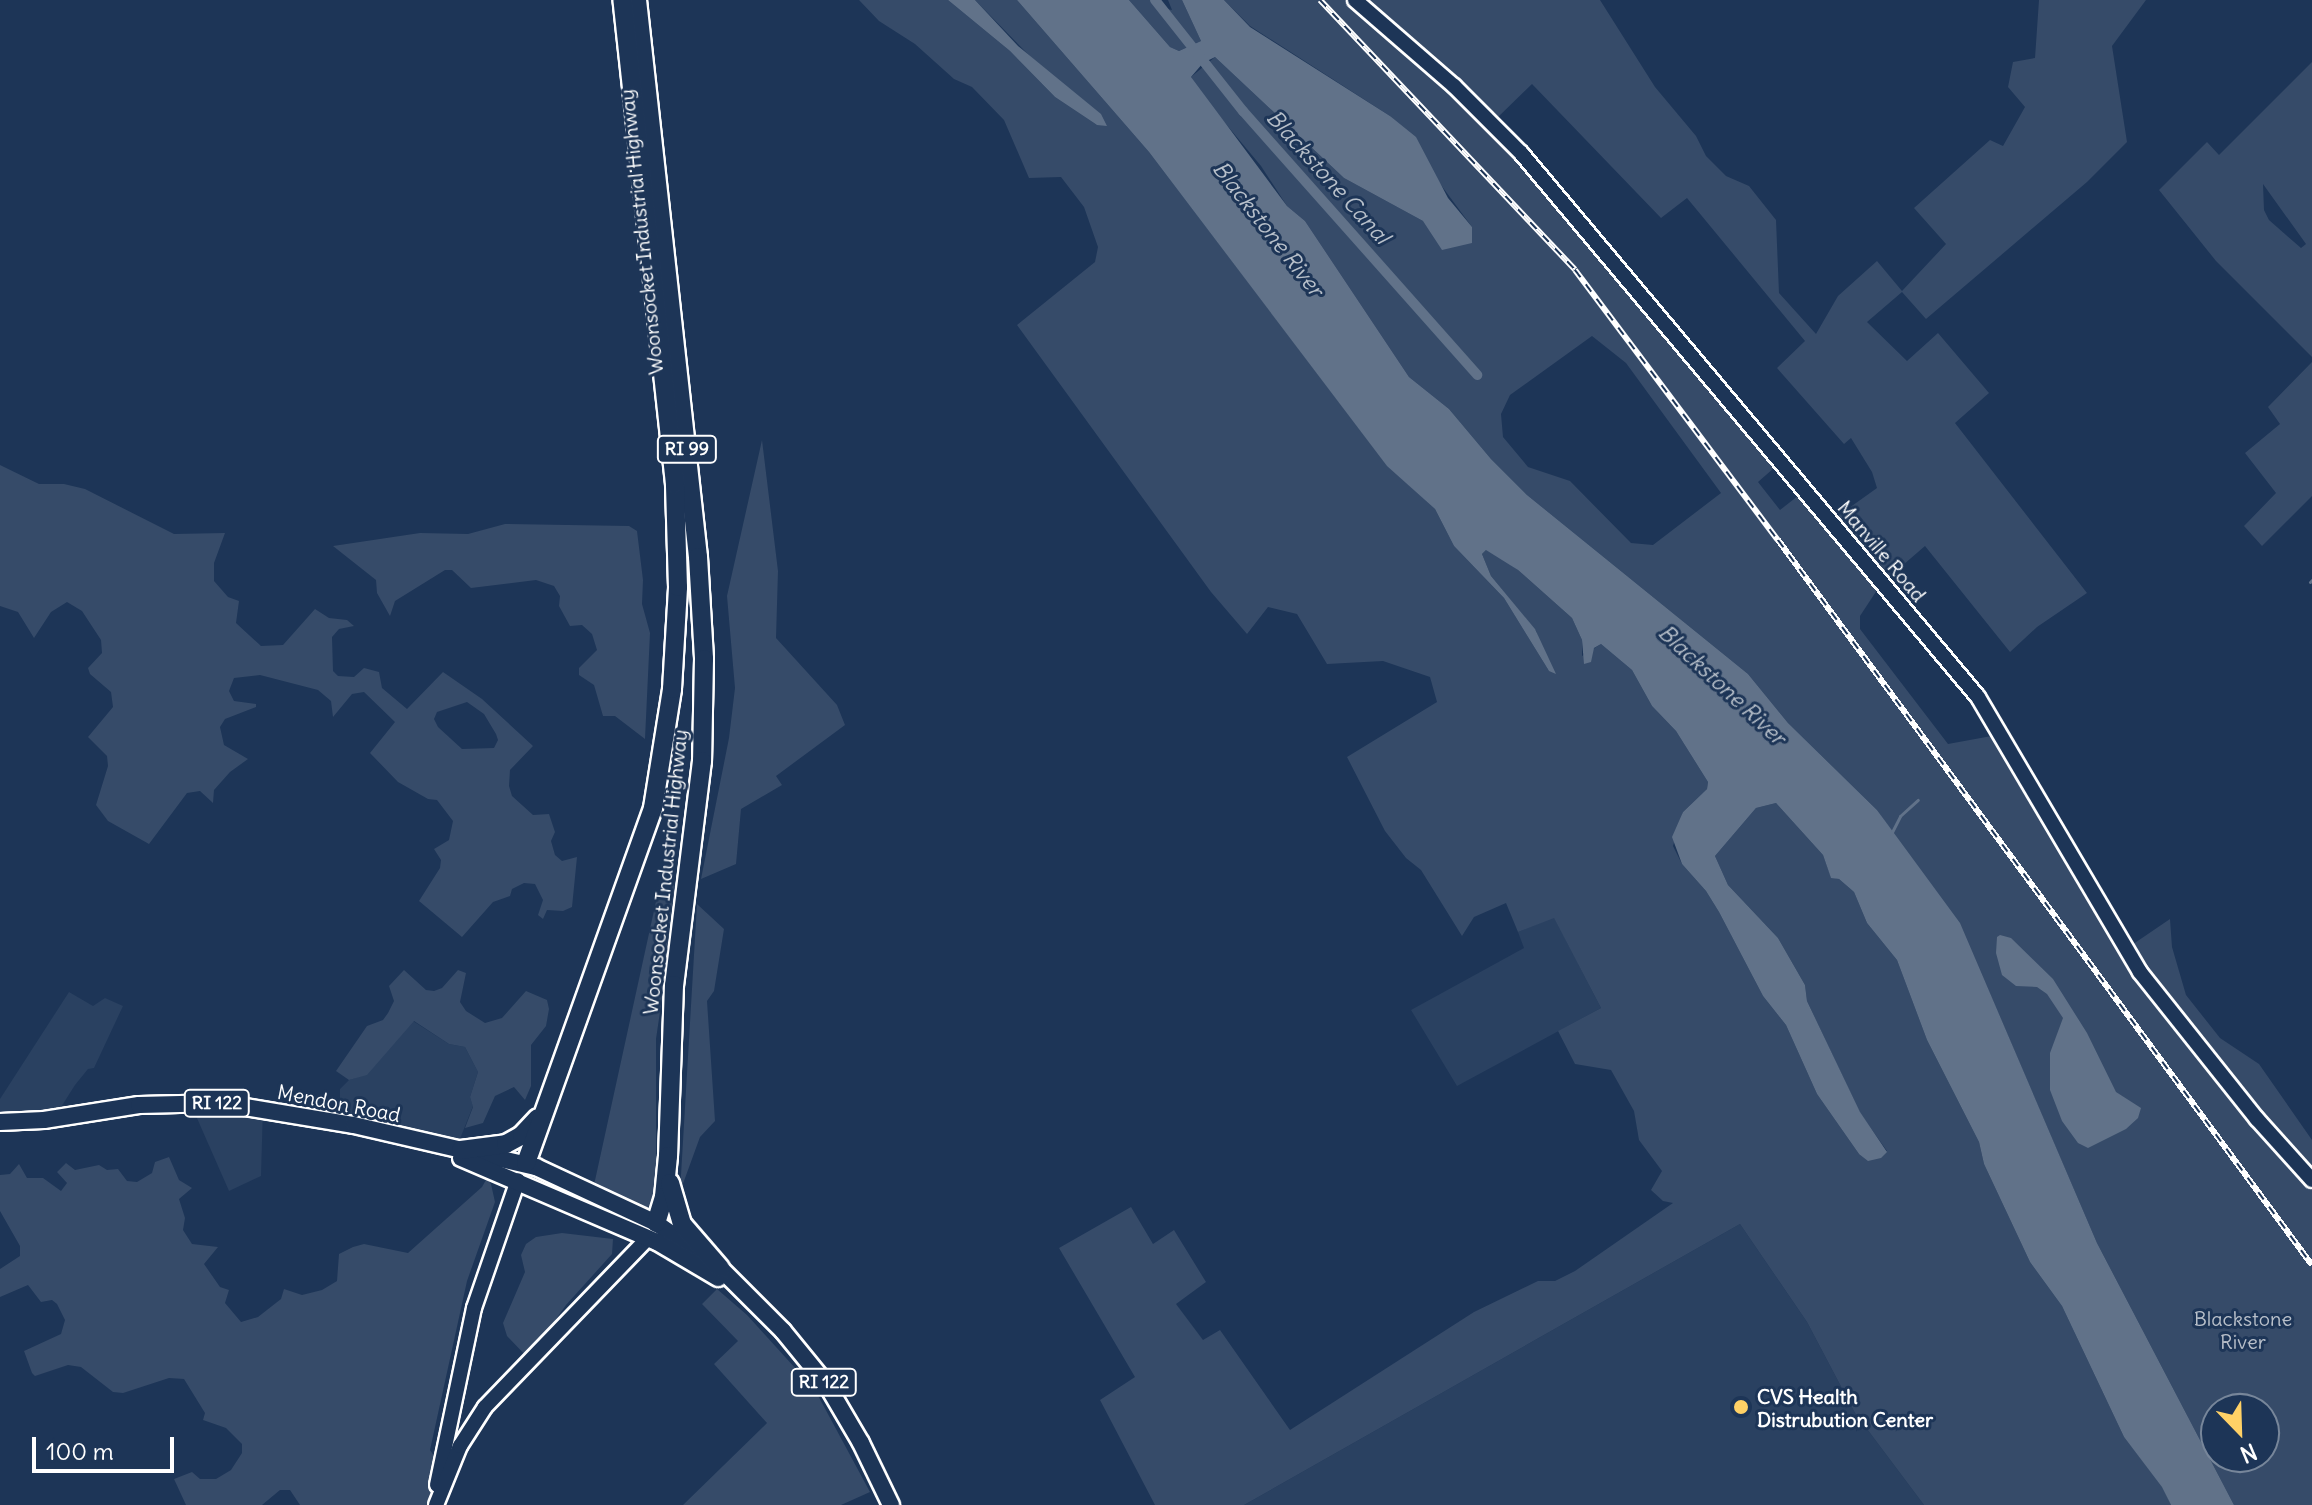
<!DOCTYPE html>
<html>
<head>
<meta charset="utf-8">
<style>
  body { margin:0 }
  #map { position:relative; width:2312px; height:1505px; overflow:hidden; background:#1d3557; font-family:Delius,sans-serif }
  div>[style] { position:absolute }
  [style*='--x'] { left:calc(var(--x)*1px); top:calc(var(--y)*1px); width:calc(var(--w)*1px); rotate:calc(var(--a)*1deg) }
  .built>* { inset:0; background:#2a4161 }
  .green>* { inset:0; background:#364b69 }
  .water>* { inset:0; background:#617289 }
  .stream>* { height:3px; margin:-1.5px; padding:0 1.5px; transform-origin:1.5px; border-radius:1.5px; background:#617289 }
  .canal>* { height:10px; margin:-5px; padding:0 5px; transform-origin:5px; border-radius:5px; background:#617289 }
  .roads { filter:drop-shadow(2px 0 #fff) drop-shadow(-2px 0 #fff) drop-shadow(0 2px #fff) drop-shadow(0 -2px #fff) }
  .secondary>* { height:14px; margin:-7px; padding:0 7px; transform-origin:7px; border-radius:7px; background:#1d3557 }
  .primary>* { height:16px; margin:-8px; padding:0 8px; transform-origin:8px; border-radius:8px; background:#1d3557 }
  .highway>* { height:18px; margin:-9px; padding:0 9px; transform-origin:9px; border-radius:9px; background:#1d3557 }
  .rail>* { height:6px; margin-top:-3px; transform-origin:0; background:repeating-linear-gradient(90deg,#1d3557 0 9px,#fff 0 18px); box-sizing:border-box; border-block:2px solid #fff }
  .dots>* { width:22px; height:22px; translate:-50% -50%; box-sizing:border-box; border:4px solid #1d3557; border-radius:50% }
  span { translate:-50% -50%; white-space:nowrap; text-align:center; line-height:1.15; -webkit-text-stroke:6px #1d3557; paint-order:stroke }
  .shield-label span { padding:2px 6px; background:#1d3557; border:2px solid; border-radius:6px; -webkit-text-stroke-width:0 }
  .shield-label { font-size:18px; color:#fff; font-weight:700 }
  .street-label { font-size:20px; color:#fff }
  .park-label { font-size:20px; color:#b9c0ca }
  .poi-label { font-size:20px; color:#fff; font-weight:700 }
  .left { translate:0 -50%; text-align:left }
  .water-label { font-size:22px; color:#b8c0ca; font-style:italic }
  .north { position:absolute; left:2200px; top:1393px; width:80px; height:80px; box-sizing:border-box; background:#1d3557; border:2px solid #77869a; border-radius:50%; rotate:157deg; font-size:22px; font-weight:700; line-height:32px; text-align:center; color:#fff }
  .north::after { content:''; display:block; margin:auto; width:28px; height:36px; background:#ffd166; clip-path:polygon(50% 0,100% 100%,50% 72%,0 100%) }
  .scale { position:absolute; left:32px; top:1437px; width:142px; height:36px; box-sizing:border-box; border:4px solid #fff; border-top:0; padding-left:10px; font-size:24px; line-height:28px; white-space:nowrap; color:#fff; -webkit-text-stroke:6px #1d3557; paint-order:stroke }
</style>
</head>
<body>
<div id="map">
  <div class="built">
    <i style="clip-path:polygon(1554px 917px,1601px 1008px,1457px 1086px,1411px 1010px,1524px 948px,1518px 932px)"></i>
    <i style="clip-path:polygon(69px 992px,93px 1006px,105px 998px,123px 1006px,94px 1068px,88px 1069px,75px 1085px,56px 1115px,0 1118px,0 1099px)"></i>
    <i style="clip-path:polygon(413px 1021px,449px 1044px,465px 1047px,478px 1072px,470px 1097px,473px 1106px,456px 1149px,340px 1118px,340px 1089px,349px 1080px,367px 1074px)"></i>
    <i style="clip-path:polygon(189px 1100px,263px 1107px,261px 1176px,229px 1191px)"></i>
    <i style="clip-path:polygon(1740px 1224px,1807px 1322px,1855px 1413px,1924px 1505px,1244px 1505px)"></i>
  </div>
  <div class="green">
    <i style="clip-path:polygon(859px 0,948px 0,1010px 51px,1055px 97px,1097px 125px,975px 0,1017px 0,1149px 152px,1387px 465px,1435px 509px,1454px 546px,1504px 598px,1549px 671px,1536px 631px,1491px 576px,1482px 554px,1486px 550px,1489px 549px,1518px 570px,1572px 618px,1582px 640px,1582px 656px,1601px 644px,1632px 670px,1652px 706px,1676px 731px,1708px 782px,1707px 789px,1683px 812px,1673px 846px,1682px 864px,1706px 891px,1719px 912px,1763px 996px,1786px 1025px,1817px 1094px,1859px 1154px,1887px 1151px,1860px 1113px,1807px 1001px,1805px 985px,1778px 938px,1728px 885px,1715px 856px,1756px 808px,1776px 803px,1823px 855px,1831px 877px,1839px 879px,1854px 892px,1867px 923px,1897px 960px,1927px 1040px,1979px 1142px,1984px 1164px,2030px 1262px,2062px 1306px,2124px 1437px,2163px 1487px,2171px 1505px,1924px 1505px,1855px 1413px,1807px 1322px,1740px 1224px,1244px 1505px,1155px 1505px,1100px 1400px,1135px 1377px,1059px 1248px,1131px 1207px,1153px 1244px,1174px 1230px,1206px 1282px,1176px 1304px,1203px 1340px,1220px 1330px,1290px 1430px,1474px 1312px,1538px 1281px,1555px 1281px,1575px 1271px,1673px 1203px,1663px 1201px,1651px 1190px,1662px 1171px,1639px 1140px,1634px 1111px,1611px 1070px,1575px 1064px,1558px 1031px,1601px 1008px,1554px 918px,1518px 932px,1506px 903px,1474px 917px,1462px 936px,1421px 870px,1406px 858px,1385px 831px,1347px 757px,1437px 702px,1430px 677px,1383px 661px,1327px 664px,1297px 614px,1268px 607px,1247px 634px,1211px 592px,1017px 325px,1095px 262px,1098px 247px,1084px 207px,1061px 177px,1029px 178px,1004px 120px,972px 87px,954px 79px,915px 44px,879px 21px)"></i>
    <i style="clip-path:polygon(1129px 0,1151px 0,1157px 7px,1172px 10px,1168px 0,1182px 0,1201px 41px,1179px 51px,1170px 47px)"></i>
    <i style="clip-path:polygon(evenodd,1224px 0,1600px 0,1655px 87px,1696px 136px,1706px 156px,1726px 176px,1749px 186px,1776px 220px,1779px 293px,1816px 334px,1838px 296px,1877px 261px,1902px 291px,1946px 244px,1914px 208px,1990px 140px,2003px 146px,2025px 107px,2008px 87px,2013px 62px,2035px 58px,2039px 0,2146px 0,2112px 46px,2127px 142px,2087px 182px,1926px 319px,1902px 292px,1867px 322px,1907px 361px,1938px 333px,1989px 393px,1955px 423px,2087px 593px,2037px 627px,2010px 652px,1925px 546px,1881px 584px,1860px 616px,1860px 629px,1948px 744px,1997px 735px,2120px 953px,2170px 919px,2172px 947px,2186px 995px,2220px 1038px,2259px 1064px,2312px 1140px,2312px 1505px,2234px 1505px,2097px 1243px,1986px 985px,1927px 882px,1877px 810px,1788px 723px,1748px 674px,1527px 495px,1491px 459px,1449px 409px,1409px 377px,1305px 221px,1287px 206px,1261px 166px,1195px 87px,1191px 77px,1215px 57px,1344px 178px,1423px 221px,1472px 227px,1390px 116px,1250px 26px,1224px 0,1532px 84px,1661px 218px,1687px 198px,1805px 341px,1777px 368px,1844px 444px,1851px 438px,1872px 472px,1877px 488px,1835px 518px,1808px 488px,1780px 510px,1758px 482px,1783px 460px,1495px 120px,1532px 84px,1224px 0,1592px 336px,1626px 363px,1721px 493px,1653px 545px,1631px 543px,1570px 481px,1528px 467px,1503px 437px,1501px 414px,1510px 395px,1592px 336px,1224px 0,2216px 1409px,2264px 1409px,2264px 1457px,2216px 1457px,2216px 1409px)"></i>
    <i style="clip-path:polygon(evenodd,2312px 62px,2312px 357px,2216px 261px,2159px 190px,2207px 142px,2219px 155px,2312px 62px,2263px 184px,2306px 244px,2301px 248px,2269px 220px,2264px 210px,2263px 184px)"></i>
    <i style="clip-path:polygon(2312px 362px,2312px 496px,2262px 546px,2244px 526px,2276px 493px,2245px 453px,2280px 424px,2268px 407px)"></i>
    <i style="clip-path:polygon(762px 440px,778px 571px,776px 638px,837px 705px,845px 725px,776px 776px,782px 785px,741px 809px,736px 864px,701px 879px,729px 738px,735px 688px,727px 596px)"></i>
    <i style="clip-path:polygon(evenodd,0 465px,39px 484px,64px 484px,85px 489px,174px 534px,225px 533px,214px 563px,214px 581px,228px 597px,239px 601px,236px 623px,261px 646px,283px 645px,315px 609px,329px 618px,347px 620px,354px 626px,339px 629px,332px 637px,333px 671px,338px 676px,354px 677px,364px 668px,379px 672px,382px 688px,407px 709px,443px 672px,482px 699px,533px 746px,510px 770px,509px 786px,512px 796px,533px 815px,549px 814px,555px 832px,551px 841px,555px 855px,562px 861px,577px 857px,572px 907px,563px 911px,547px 910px,543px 919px,538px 915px,543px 900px,535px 884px,524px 883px,512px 889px,510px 896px,493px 902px,462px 937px,419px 901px,440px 868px,441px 860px,434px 849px,449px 840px,453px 821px,437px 800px,428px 799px,398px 782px,370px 753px,395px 722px,364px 692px,352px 694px,333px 717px,331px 701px,318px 690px,260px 675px,234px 678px,229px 691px,234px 701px,256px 704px,256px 707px,225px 719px,220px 727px,224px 745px,248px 759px,230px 772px,214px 790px,213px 803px,200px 791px,187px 793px,149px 844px,108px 821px,96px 805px,108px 766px,107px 756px,88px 737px,113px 707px,111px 692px,90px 674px,88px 668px,102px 653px,101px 640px,82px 611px,67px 602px,51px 612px,34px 638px,18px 612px,0 606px,0 465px,467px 702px,484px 714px,496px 734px,498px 740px,494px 748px,462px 749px,438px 727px,434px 719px,437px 712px,467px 702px)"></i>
    <i style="clip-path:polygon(505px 524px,629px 526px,637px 531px,643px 580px,642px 604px,650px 633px,645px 739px,615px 716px,603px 716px,594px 685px,579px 675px,579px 668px,597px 650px,592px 634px,582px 625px,570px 626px,559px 606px,560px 596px,554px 586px,536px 580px,471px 588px,452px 570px,445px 570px,395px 601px,390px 616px,377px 593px,376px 580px,333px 546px,420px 533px,468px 534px)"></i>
    <i style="clip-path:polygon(662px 874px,678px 889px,656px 1039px,656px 1162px,654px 1201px,647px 1208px,594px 1185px)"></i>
    <i style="clip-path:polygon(697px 904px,724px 929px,714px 991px,707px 1001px,715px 1121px,700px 1137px,680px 1192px)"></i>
    <i style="clip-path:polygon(404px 970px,426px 990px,434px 991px,442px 988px,458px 970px,466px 973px,460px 1002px,466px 1011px,485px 1023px,502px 1018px,526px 991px,547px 1000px,549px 1009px,546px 1026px,531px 1045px,531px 1086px,525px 1100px,514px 1087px,495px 1096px,483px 1123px,465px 1128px,473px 1107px,470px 1097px,478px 1072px,465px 1047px,449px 1044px,414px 1021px,367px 1075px,349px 1080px,336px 1071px,367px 1026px,383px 1020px,388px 1013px,394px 1001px,389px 986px)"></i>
    <i style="clip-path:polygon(169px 1157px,179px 1180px,192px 1188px,179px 1199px,185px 1218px,183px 1230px,192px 1244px,218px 1247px,204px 1264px,220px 1287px,229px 1290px,225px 1303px,241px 1322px,258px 1317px,281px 1299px,284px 1289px,302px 1295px,322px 1290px,337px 1281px,339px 1254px,353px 1247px,364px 1244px,408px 1253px,482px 1187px,487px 1178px,491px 1184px,495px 1202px,467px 1281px,430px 1450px,437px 1460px,436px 1505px,300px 1505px,290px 1490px,280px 1490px,262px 1505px,186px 1505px,174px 1479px,192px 1472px,200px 1479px,216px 1479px,231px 1470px,242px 1453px,242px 1444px,226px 1428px,203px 1420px,205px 1413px,184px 1379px,169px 1378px,123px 1393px,113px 1392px,81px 1367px,68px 1365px,35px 1376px,32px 1373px,24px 1351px,61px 1334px,65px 1320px,57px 1304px,52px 1300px,41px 1302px,28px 1285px,0 1297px,0 1269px,20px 1256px,20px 1246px,0 1211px,0 1175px,10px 1174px,19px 1164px,27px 1178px,43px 1178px,61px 1191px,67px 1183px,57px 1172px,66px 1163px,75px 1170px,99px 1165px,107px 1170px,118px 1169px,127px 1181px,137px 1182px,152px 1173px,155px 1162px)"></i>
    <i style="clip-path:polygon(562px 1233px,613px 1239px,612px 1254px,566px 1305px,528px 1358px,507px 1336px,503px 1323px,525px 1272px,521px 1255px,526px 1244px,536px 1237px)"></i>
    <i style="clip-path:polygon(717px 1289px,747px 1315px,815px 1390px,870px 1492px,841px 1505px,683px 1505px,767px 1423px,714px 1364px,738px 1341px,702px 1304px)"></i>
  </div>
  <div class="water">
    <i style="clip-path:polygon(948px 0,975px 0,1018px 46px,1101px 114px,1107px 126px,1097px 125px,1055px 97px,1010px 51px)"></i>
    <i style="clip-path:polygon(1017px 0,1129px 0,1170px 47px,1179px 51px,1201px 41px,1182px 0,1224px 0,1250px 27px,1390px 116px,1416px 137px,1448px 198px,1472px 227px,1472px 243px,1442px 250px,1423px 221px,1344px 178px,1215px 57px,1203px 63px,1191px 77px,1287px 206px,1305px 221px,1409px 377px,1449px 409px,1491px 459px,1527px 495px,1748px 674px,1788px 723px,1877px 810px,1960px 923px,2097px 1243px,2234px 1505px,2171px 1505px,2162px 1487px,2124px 1437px,2062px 1306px,2030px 1262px,1984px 1164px,1979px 1142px,1927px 1040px,1897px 960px,1867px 923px,1854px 892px,1839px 879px,1831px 878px,1823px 855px,1776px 803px,1756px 808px,1715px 856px,1728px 885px,1778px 938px,1805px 985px,1807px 1001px,1860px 1112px,1887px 1152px,1881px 1158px,1868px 1161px,1859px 1154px,1817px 1094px,1786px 1025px,1763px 996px,1719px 912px,1706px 891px,1682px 864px,1672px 837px,1683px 812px,1707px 789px,1708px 782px,1676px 731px,1652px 706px,1632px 670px,1601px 644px,1594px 648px,1591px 662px,1584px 664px,1582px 640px,1572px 618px,1518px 570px,1486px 550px,1482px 554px,1491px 576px,1535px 629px,1556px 674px,1549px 671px,1504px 598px,1454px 546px,1435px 509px,1387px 466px,1149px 152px)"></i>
    <i style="clip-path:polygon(2000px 935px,2011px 938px,2053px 979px,2087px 1033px,2116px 1092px,2141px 1108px,2138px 1118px,2126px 1129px,2088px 1148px,2078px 1143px,2062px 1121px,2050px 1090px,2050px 1053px,2063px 1018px,2047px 994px,2037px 987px,2016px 986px,2002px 975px,1996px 953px,1997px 937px)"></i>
  </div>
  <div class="stream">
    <i style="--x:2310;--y:582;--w:3;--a:-45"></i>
    <i style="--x:1891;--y:834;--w:20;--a:-63"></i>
    <i style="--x:1900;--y:816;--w:24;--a:-42"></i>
  </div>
  <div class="canal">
    <i style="--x:1155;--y:0;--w:142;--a:51.6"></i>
    <i style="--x:1243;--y:111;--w:353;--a:48.4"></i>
  </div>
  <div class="roads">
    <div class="secondary">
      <i style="--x:1355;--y:0;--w:131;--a:41"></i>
      <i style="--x:1454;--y:86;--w:95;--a:45"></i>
      <i style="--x:1521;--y:153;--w:710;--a:49.97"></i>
      <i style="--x:1978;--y:697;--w:319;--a:59.5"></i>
      <i style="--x:2140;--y:972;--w:188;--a:51.5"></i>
      <i style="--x:2257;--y:1119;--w:82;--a:48"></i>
      <i style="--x:437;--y:1485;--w:181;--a:-78.2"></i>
      <i style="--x:474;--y:1308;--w:135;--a:-71"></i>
      <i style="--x:436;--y:1505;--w:64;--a:-67.9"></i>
      <i style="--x:460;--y:1446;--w:46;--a:-57.3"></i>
      <i style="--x:485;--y:1407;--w:235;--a:-46"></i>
    </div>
    <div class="primary">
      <i style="--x:0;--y:1122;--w:44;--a:-2.6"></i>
      <i style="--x:44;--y:1120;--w:96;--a:-9"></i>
      <i style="--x:139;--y:1105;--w:82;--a:-1.4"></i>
      <i style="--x:221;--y:1103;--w:135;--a:9.4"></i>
      <i style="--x:354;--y:1125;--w:187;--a:13"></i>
      <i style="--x:536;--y:1167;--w:132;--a:25"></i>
      <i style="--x:656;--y:1223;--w:78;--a:35.1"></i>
      <i style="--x:720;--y:1268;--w:89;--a:45"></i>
      <i style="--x:783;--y:1331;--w:70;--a:50.8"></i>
      <i style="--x:827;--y:1385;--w:67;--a:59.6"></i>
      <i style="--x:861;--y:1443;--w:69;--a:64.2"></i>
      <i style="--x:461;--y:1158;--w:213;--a:23.2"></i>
      <i style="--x:657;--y:1242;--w:71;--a:30.5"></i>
    </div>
    <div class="highway">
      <i style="--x:637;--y:0;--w:560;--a:83.75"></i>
      <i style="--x:698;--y:557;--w:102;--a:86.6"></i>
      <i style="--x:704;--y:659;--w:102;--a:91.1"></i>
      <i style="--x:702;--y:761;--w:226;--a:97.1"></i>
      <i style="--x:674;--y:985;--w:171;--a:92"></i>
      <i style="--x:668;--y:1156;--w:41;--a:95.6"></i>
      <i style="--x:664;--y:1197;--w:27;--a:107"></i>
      <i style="--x:461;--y:1150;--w:45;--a:-7.6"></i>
      <i style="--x:506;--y:1144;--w:18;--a:-29"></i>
      <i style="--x:522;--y:1135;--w:23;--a:-47"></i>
      <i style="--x:526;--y:1163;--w:377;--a:-70.3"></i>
      <i style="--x:653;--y:808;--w:121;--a:-80.9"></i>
      <i style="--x:672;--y:689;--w:102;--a:-86.6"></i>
      <i style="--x:678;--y:587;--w:103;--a:-91.7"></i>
      <i style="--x:675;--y:484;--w:487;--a:-96.2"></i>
      <i style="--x:670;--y:1183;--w:43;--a:73.7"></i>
      <i style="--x:682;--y:1224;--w:58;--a:49.2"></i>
    </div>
  </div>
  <div class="rail">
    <i style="--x:1320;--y:0;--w:371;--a:46.6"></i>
    <i style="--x:1575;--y:270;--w:338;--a:53.1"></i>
    <i style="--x:1778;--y:540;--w:900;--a:53.63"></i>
  </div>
  <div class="dots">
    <i style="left:1741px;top:1407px;background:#ffd166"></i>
  </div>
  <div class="shield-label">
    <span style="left:687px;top:449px">RI 99</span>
    <span style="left:217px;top:1103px">RI 122</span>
    <span style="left:824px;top:1382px">RI 122</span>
  </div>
  <div class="street-label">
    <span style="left:641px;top:232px;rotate:-96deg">Woonsocket Industrial Highway</span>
    <span style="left:1882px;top:551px;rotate:50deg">Manville Road</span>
    <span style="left:665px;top:872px;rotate:-84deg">Woonsocket Industrial Highway</span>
    <span style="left:339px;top:1103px;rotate:11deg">Mendon Road</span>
  </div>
  <div class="park-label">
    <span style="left:2243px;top:1330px">Blackstone<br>River</span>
  </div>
  <div class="poi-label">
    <span class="left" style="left:1757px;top:1408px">CVS Health<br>Distrubution Center</span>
  </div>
  <div class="water-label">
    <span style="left:1328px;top:177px;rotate:48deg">Blackstone Canal</span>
    <span style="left:1268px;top:229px;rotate:52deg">Blackstone River</span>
    <span style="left:1722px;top:685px;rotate:43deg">Blackstone River</span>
  </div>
  <div class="north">N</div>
  <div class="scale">100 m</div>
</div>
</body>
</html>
